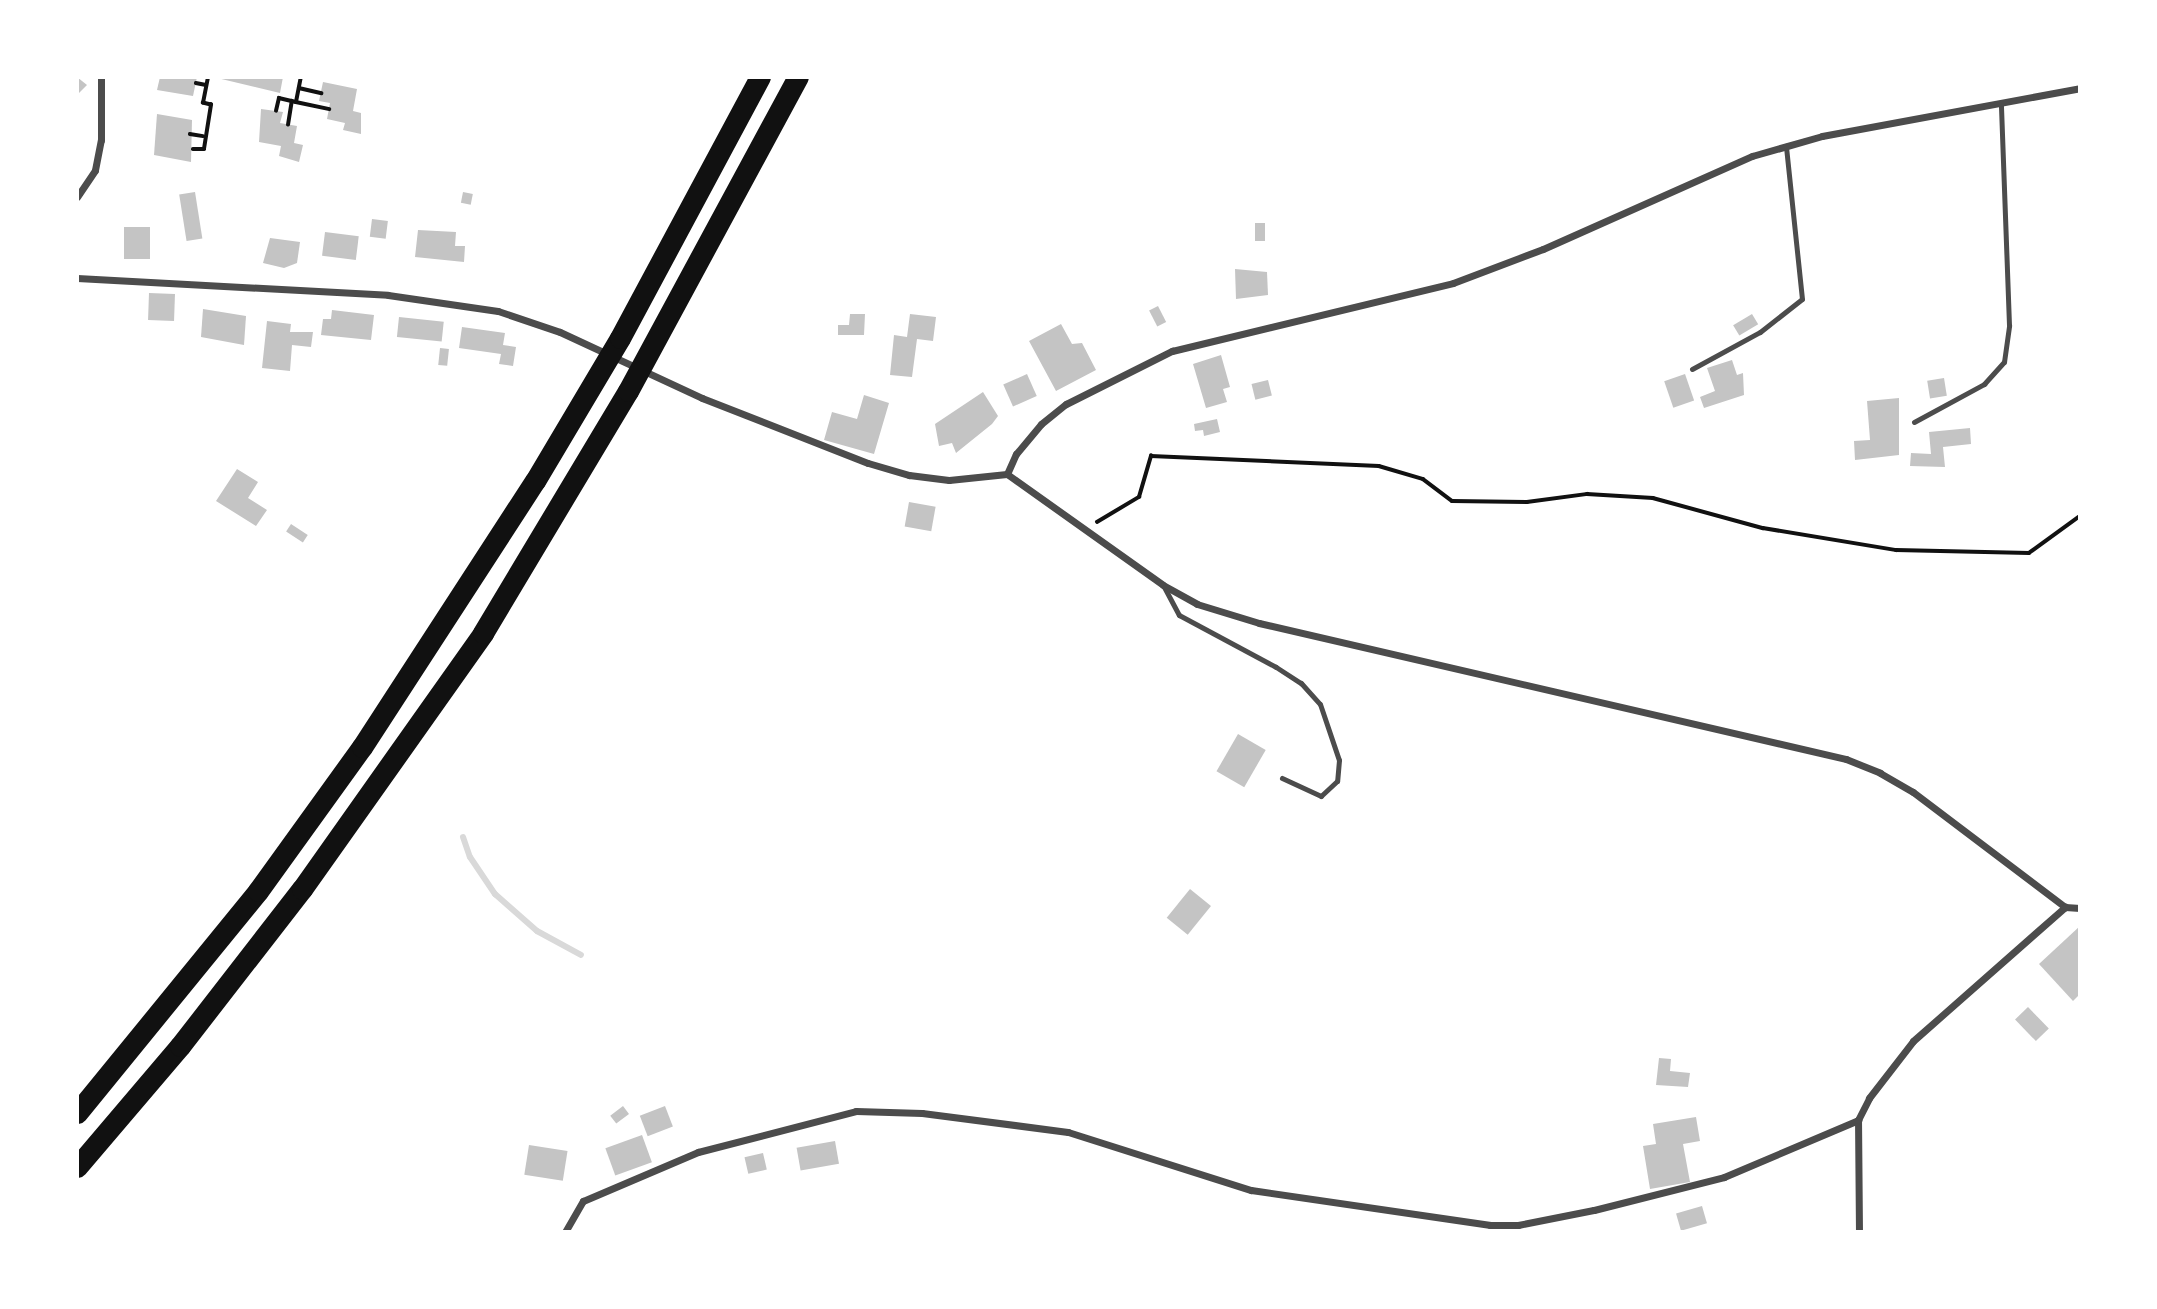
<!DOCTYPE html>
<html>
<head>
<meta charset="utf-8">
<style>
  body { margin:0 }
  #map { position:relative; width:2157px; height:1309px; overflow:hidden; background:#fff; font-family:"Sofia Sans Condensed",sans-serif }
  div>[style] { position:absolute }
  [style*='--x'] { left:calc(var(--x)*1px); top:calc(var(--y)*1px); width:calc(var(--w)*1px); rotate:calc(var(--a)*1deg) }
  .stream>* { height:6px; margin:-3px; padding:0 3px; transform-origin:3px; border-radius:3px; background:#d9d9d9 }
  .building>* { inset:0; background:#c4c4c4; transform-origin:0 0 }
  .path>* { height:3.5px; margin:-1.75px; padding:0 1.75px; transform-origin:1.75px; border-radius:1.75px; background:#111 }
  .service>* { height:5px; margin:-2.5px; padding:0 2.5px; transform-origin:2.5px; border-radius:2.5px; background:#4c4c4c }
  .minor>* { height:7px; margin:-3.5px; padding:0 3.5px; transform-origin:3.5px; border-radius:3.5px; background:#4c4c4c }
  .motorway>* { height:21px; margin:-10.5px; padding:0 10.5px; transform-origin:10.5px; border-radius:10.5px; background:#111 }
  span { translate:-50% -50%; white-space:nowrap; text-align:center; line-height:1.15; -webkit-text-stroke:6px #fff; paint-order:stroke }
  .frame { position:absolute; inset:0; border:79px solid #fff; pointer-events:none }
</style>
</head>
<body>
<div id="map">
  <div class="stream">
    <i style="--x:463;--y:837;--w:21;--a:71"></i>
    <i style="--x:470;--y:857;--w:45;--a:56"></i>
    <i style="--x:495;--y:894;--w:56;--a:41.4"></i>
    <i style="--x:537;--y:931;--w:50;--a:28.6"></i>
  </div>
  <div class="building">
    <i style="clip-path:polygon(77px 77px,87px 85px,77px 95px)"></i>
    <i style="clip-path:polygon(160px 77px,197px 77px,193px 96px,157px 90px)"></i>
    <i style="clip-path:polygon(213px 77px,283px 77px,280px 93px)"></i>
    <i style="clip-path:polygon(323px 82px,357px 89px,353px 111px,361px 113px,361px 134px,343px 130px,345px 123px,327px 119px,330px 103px,319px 101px)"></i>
    <i style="clip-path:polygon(261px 109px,283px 112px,280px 123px,297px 126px,294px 143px,303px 145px,299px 162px,279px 156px,281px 146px,259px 142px)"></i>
    <i style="clip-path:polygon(157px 114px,192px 120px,191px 162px,154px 155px)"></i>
    <i style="left:195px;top:192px;width:47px;height:16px;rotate:81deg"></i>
    <i style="left:463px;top:192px;width:10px;height:11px;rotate:11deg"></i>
    <i style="left:372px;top:219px;width:16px;height:18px;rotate:7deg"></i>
    <i style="left:1255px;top:223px;width:10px;height:18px"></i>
    <i style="left:124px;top:227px;width:26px;height:32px"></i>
    <i style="clip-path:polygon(418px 230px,456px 232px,455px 246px,465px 246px,464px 262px,415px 257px)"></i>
    <i style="left:325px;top:232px;width:34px;height:24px;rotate:7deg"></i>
    <i style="clip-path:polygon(270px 238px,300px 242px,297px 263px,284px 268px,263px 263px)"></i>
    <i style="clip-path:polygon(1235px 269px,1267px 272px,1268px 295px,1236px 299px)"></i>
    <i style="left:149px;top:293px;width:26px;height:27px;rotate:2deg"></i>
    <i style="left:1158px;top:306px;width:18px;height:10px;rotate:63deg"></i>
    <i style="clip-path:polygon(203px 309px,246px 316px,244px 345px,201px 337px)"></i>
    <i style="clip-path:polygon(332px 310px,374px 315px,371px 340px,321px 335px,323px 319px,331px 319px)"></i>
    <i style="clip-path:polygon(850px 314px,865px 314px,864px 335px,838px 335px,838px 325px,849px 325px)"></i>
    <i style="clip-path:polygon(910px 314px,936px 317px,933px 341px,917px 339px,912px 377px,890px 375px,894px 335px,907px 337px)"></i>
    <i style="left:1752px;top:314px;width:12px;height:22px;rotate:59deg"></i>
    <i style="left:399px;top:317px;width:45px;height:20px;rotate:6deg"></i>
    <i style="clip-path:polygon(267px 321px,291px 324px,290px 332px,313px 332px,311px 347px,292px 345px,290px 371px,262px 368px)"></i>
    <i style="clip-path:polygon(1061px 324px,1072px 344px,1082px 343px,1096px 370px,1056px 391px,1029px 341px)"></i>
    <i style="clip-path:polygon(462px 327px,505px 333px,503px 345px,516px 347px,513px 366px,499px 364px,501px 354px,459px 348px)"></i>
    <i style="left:440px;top:348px;width:9px;height:17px;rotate:6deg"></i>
    <i style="clip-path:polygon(1221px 355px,1230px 387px,1223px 389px,1227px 402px,1206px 408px,1193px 364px)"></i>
    <i style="clip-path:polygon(1732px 360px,1737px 375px,1743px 373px,1744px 395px,1704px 408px,1700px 397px,1715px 391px,1707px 368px)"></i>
    <i style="left:1027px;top:374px;width:24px;height:26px;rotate:66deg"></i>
    <i style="left:1685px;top:374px;width:28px;height:22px;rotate:71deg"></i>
    <i style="left:1944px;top:378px;width:18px;height:17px;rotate:81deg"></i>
    <i style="left:1268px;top:380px;width:16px;height:17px;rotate:76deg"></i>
    <i style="clip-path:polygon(983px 392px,998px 416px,992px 424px,956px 453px,952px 443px,939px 446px,935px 424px)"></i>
    <i style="clip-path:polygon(864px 395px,889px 403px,874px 454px,824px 440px,832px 412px,857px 419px)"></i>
    <i style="clip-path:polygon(1899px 398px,1899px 455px,1855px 460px,1854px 441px,1870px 440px,1867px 401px)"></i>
    <i style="clip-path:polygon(1217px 419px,1220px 432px,1204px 436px,1203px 430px,1195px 431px,1194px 424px)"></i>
    <i style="clip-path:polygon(1970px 428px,1971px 444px,1943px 447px,1945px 467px,1910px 466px,1911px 453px,1931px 454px,1929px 432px)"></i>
    <i style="clip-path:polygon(237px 469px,258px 482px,248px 498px,267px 510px,256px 526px,216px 501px)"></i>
    <i style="left:909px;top:502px;width:27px;height:25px;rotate:10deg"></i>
    <i style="left:291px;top:524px;width:20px;height:9px;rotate:33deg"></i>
    <i style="left:1238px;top:734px;width:32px;height:43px;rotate:30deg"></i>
    <i style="left:1190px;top:889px;width:27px;height:37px;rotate:39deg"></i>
    <i style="clip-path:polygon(2080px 926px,2080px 994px,2073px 1001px,2039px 964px)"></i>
    <i style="left:2028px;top:1007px;width:30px;height:18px;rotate:46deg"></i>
    <i style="clip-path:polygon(1659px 1058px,1671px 1059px,1670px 1071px,1690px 1073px,1688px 1087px,1656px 1085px)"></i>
    <i style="left:623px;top:1106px;width:10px;height:16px;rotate:53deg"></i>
    <i style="left:665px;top:1106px;width:22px;height:27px;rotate:69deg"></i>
    <i style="clip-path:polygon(1696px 1117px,1700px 1141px,1683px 1144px,1690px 1182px,1650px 1189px,1643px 1146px,1656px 1144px,1653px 1124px)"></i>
    <i style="left:642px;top:1135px;width:29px;height:39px;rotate:70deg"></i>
    <i style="left:835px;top:1141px;width:23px;height:39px;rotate:80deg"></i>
    <i style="left:529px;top:1145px;width:39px;height:30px;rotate:9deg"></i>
    <i style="left:763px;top:1153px;width:17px;height:19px;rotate:77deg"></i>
    <i style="left:1702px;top:1206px;width:18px;height:27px;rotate:74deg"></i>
  </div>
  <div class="path">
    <i style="--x:196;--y:83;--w:10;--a:11"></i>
    <i style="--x:299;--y:88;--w:23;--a:13"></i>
    <i style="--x:296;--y:102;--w:34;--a:12"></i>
    <i style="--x:276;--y:111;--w:13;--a:-77"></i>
    <i style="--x:279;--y:98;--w:17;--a:13"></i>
    <i style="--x:296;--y:102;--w:25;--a:-79"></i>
    <i style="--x:288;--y:125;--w:24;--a:-81"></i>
    <i style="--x:190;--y:134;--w:13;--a:9"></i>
    <i style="--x:193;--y:149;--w:11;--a:0"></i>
    <i style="--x:204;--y:149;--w:45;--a:-81"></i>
    <i style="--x:211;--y:105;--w:8;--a:-166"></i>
    <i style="--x:203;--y:103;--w:26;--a:-79"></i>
    <i style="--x:1097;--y:522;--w:49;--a:-30.8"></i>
    <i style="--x:1139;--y:497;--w:43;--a:-73.7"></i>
    <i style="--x:1151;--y:456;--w:228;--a:2.5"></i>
    <i style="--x:1379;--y:466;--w:46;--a:16.5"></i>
    <i style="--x:1423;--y:479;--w:36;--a:37"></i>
    <i style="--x:1452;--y:501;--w:75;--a:0.8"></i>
    <i style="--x:1527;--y:502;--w:61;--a:-7.6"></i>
    <i style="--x:1587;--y:494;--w:66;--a:3.5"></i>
    <i style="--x:1653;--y:498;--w:114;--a:15.3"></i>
    <i style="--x:1763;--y:528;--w:135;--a:9.4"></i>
    <i style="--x:1896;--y:550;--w:133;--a:1.3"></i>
    <i style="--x:2029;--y:553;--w:63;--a:-36"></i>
  </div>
  <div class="service">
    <i style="--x:1692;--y:369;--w:77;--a:-28.6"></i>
    <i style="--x:1760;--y:332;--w:53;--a:-38.2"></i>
    <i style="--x:1802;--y:299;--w:154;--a:-96"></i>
    <i style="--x:1914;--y:422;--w:80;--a:-28.5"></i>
    <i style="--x:1984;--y:384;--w:30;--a:-48"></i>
    <i style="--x:2004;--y:362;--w:37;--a:-82"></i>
    <i style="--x:2009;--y:325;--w:223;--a:-92.1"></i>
    <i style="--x:1163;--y:585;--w:34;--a:62"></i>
    <i style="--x:1179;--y:615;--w:110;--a:28.2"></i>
    <i style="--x:1276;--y:667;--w:30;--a:33"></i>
    <i style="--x:1301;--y:683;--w:28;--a:48"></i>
    <i style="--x:1320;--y:704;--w:59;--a:71.3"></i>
    <i style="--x:1339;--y:760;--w:21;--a:95"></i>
    <i style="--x:1337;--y:781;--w:22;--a:137"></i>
    <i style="--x:1321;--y:796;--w:43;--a:-155.2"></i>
  </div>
  <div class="minor">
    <i style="--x:77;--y:197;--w:32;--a:-56"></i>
    <i style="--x:95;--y:170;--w:31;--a:-79"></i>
    <i style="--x:101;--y:140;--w:63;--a:-90"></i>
    <i style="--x:77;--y:278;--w:311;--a:3.1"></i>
    <i style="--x:388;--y:295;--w:111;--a:8.3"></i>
    <i style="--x:498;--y:311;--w:65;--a:18.7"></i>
    <i style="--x:560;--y:332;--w:157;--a:24.9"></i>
    <i style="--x:702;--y:398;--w:178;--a:21.4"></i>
    <i style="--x:868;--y:463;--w:43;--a:16.3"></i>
    <i style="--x:909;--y:475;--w:40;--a:7.1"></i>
    <i style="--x:949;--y:480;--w:58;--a:-5.9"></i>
    <i style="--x:1007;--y:474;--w:191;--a:35.4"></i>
    <i style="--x:1163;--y:585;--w:39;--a:29"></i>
    <i style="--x:1197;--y:604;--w:65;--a:17"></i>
    <i style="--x:1259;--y:623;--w:603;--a:13.04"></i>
    <i style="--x:1846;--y:759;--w:37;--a:22"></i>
    <i style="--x:1880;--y:773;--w:38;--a:30"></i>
    <i style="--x:1913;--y:792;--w:191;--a:37.1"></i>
    <i style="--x:2065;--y:907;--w:15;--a:4"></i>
    <i style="--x:1007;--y:474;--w:22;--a:-66"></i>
    <i style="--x:1016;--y:454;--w:39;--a:-50"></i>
    <i style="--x:1041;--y:424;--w:32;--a:-39"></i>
    <i style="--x:1066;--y:404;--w:119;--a:-26.6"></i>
    <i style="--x:1172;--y:351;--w:289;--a:-13.6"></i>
    <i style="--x:1453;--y:283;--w:96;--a:-20.7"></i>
    <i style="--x:1543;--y:249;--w:229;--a:-24"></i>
    <i style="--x:1752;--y:156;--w:73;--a:-15.9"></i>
    <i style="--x:1822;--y:136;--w:262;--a:-10.5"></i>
    <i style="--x:565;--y:1232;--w:36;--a:-60"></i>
    <i style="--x:583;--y:1201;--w:125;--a:-23.1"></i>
    <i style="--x:698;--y:1152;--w:163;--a:-14.5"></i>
    <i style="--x:856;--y:1111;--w:66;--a:1.7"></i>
    <i style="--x:922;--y:1113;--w:147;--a:7.4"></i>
    <i style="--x:1068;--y:1132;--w:192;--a:17.6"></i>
    <i style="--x:1251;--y:1190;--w:242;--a:8.3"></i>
    <i style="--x:1490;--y:1225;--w:28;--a:0"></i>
    <i style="--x:1518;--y:1225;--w:77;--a:-11.2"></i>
    <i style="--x:1594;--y:1210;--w:134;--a:-14.2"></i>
    <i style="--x:1724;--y:1177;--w:146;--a:-23"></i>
    <i style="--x:1859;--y:1232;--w:112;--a:-90.5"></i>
    <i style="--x:1858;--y:1120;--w:25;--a:-63"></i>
    <i style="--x:1869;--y:1098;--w:72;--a:-52.3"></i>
    <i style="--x:1913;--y:1041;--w:203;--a:-41.4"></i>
  </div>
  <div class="motorway">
    <i style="--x:77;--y:1113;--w:286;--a:-50.8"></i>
    <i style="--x:258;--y:891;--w:178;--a:-54.2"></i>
    <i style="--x:362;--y:747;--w:317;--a:-57"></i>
    <i style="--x:535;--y:481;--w:166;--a:-59.3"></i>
    <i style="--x:620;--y:338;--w:296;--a:-61.8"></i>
    <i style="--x:77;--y:1167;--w:159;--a:-49.6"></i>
    <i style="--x:180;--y:1046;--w:199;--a:-52.2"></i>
    <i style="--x:302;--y:889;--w:314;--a:-54.7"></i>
    <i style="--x:483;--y:633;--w:282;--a:-59.1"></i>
    <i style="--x:628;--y:391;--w:357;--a:-61.6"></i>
  </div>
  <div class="frame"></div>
</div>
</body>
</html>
